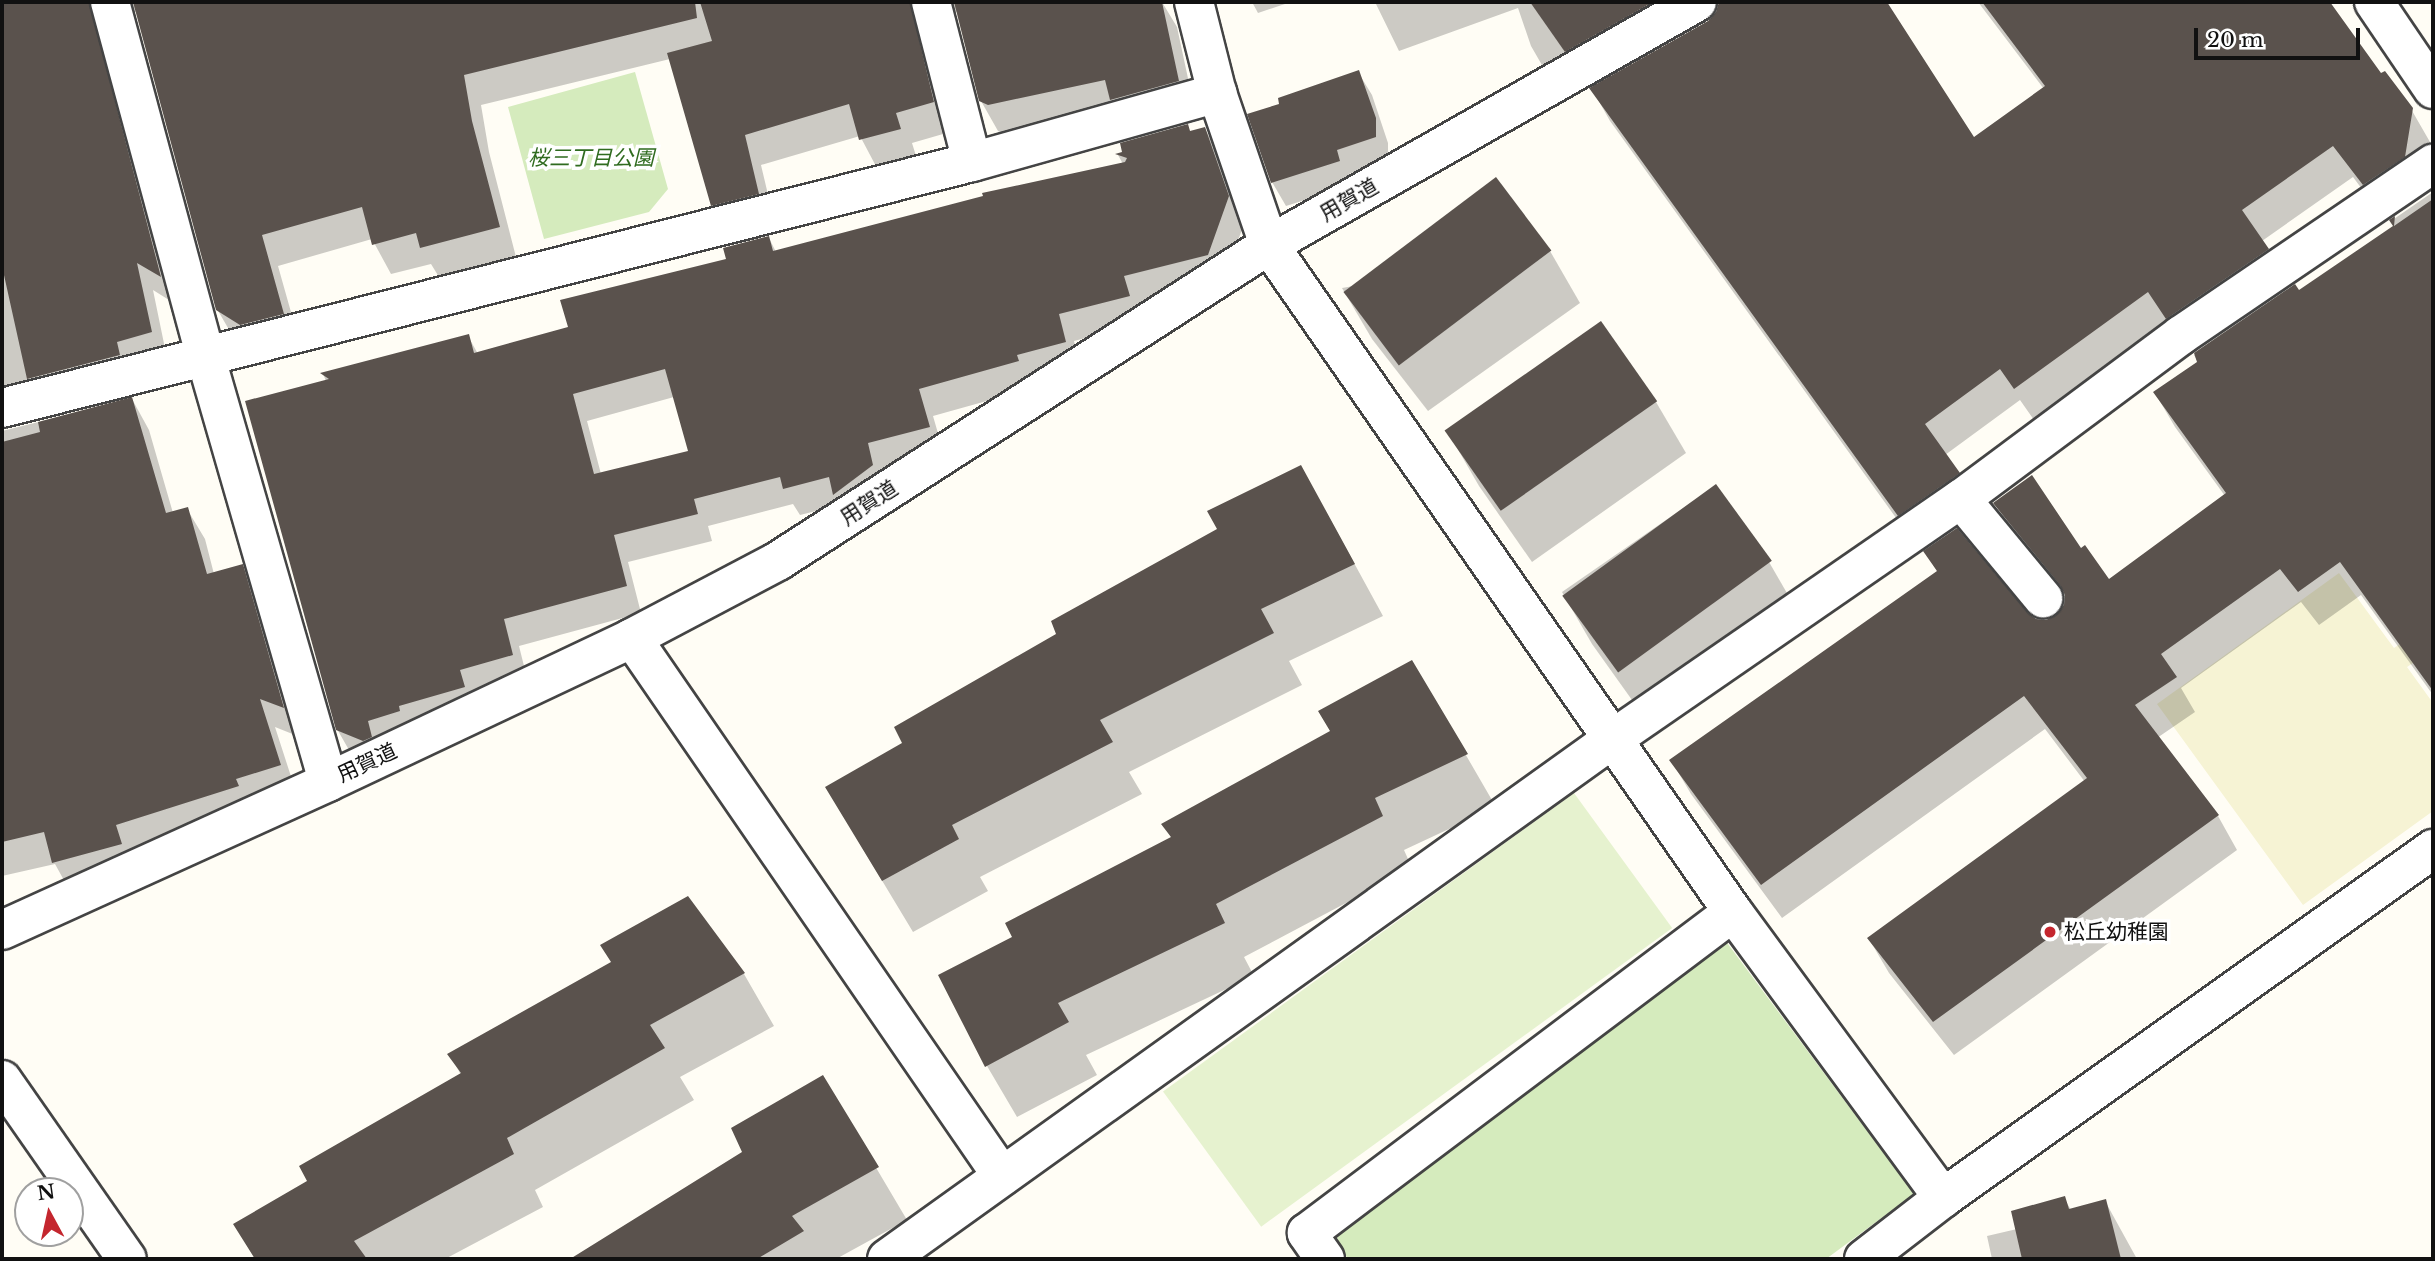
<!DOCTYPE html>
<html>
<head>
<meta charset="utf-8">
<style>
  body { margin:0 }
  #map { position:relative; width:2435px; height:1261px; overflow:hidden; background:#fffdf5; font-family:"Libre Baskerville","Noto Sans JP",serif }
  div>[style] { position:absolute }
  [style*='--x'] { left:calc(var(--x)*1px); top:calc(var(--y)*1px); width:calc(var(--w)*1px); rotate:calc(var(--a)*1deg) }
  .farmland>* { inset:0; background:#f6f3d4 }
  .green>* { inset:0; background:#d5ebbd }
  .pitch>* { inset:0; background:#e6f2cf; transform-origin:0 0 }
  .shadow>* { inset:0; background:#0003 }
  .building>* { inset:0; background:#5a524d; transform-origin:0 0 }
  .roads { filter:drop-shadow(2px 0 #444) drop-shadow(-2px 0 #444) drop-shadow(0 2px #444) drop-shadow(0 -2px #444) }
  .minor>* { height:38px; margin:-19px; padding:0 19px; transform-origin:19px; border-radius:19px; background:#fff }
  .dots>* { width:19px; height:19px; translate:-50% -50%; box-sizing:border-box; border:4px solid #fff; border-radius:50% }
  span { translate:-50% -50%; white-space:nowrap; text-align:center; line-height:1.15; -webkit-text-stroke:7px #fff; paint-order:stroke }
  .park-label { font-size:21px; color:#2f6b1f; font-style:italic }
  .street-label { font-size:21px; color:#111 }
  .poi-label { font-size:21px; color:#111 }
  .left { translate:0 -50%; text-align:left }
  .frame { position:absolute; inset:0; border:4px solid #111; pointer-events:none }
  .north { position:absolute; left:14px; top:1177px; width:70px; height:70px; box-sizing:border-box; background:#fff; border:2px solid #a0a0a0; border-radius:50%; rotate:352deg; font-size:19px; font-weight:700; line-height:28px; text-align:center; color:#111 }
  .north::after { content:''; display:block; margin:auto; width:24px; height:32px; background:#c4262e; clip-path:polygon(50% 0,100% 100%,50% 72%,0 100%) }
  .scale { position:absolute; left:2194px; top:28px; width:166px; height:32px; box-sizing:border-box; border:4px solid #111; border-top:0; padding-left:9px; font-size:21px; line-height:24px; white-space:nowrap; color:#111; -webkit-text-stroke:5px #fff; paint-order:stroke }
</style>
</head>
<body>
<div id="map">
  <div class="farmland">
    <i style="clip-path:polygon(2339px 573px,2394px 648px,2420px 630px,2433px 650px,2407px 667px,2433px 703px,2433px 811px,2303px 905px,2157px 704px)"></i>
  </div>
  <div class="green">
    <i style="clip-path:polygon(635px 72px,668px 189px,649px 212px,544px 239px,508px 107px)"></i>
    <i style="clip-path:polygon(1725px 940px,1914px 1194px,1826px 1259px,1348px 1259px,1333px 1236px)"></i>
  </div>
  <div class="pitch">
    <i style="left:1574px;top:793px;width:167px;height:508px;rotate:54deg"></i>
  </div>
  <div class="shadow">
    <i style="clip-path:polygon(2px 2px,1162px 2px,1177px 27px,1195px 111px,1006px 135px,998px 131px,981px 101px,958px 12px,943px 11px,950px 132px,912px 143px,917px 159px,878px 170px,860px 136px,761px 165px,775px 224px,730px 235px,712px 205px,670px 59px,481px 105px,489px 152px,516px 257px,439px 277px,431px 264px,391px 274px,372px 239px,278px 266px,300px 344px,235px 340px,217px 309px,137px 12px,123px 10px,177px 305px,153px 290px,168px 363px,2px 425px)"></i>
    <i style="clip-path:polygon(1252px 2px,1291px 2px,1258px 13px)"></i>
    <i style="clip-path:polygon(1375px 2px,1645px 2px,1660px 41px,1550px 79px,1531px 46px,1518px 8px,1399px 51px)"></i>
    <i style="clip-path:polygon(1758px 2px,1885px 2px,1974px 139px,2044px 89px,1978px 2px,2328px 2px,2381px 76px,2411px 109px,2430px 142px,2423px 189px,2382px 216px,2353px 177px,2262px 241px,2286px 282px,2168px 323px,2034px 420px,2020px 400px,1945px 455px,1977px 506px,1917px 547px,1610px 121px,1592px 89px,1664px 64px)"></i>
    <i style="clip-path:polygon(1358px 72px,1372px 95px,1388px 143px,1388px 160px,1349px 174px,1352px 185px,1286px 206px,1272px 182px,1282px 106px)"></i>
    <i style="clip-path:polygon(evenodd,1187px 126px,1191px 133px,1205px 129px,1220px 156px,1244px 224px,1223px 282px,1139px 303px,1144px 323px,1074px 341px,1080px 369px,1033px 388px,933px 416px,944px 454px,882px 470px,888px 493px,800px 515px,793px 504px,708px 526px,712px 541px,628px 562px,641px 613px,519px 646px,528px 682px,353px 757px,337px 729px,326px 381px,323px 374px,468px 336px,478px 354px,570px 328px,728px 260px,769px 238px,776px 252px,1123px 164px,1118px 155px,1187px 126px,674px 397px,690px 452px,601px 474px,587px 421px,674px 397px)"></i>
    <i style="clip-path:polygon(2433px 192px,2433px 695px,2361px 595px,2319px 625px,2301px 602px,2181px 688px,2195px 712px,2157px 738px,2218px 816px,2237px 850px,1954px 1055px,1889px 973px,1869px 939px,2085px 782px,2045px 729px,1782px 918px,1691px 794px,1671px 760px,1938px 573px,1926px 552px,2035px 620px,2046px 621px,2058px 617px,2066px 599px,2015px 537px,1995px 503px,2081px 550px,2109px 581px,2225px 496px,2175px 427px,2155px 393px,2198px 362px,2194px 355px,2294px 287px,2298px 292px,2395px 227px,2391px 221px)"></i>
    <i style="clip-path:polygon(1550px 251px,1580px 303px,1428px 411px,1372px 339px,1342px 288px)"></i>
    <i style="clip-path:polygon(132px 399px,149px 430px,173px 513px,187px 509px,205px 539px,214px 574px,242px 566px,259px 596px,300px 737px,275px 727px,297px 795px,71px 893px,55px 864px,2px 876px,2px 431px)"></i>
    <i style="clip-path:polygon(1656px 402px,1686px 453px,1532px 562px,1479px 486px,1449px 434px)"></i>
    <i style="clip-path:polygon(1715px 486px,1769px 562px,1799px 614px,1647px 721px,1592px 644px,1562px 592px)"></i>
    <i style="clip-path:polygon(1330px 519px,1383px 616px,1289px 661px,1302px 685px,1129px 772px,1142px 794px,980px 877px,988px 891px,913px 932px,857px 839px)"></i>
    <i style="clip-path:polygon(1412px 662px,1496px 807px,1404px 850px,1412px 868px,1244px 957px,1254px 976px,1086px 1055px,1097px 1075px,1017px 1117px,987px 1066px,1014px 937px,1172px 839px,1164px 825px,1332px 732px)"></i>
    <i style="clip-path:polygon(688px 898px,744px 974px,774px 1026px,680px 1077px,694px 1100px,535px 1190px,543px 1207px,445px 1259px,255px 1259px,235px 1224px,310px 1182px,461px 1075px,450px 1055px,612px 964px)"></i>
    <i style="clip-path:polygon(823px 1078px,907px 1220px,836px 1259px,587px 1259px,584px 1254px,745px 1153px)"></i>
    <i style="clip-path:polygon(2064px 1198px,2071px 1210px,2105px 1201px,2137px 1259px,1989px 1259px,1992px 1259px,1987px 1236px,2017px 1229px)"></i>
  </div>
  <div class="building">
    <i style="clip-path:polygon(2px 2px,89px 2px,161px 277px,137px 263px,152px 332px,117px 342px,120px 355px,27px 379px,2px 266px)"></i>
    <i style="clip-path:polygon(133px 2px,695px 2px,697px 18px,464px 75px,472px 121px,500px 227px,420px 248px,416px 233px,372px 245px,362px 207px,262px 235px,284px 314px,240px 325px,216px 310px)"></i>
    <i style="clip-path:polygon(700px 2px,910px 2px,934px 102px,896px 113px,901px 129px,859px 140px,849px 104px,745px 135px,759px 194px,711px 206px,667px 53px,712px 41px)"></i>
    <i style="clip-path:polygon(954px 2px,1162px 2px,1179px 81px,1110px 100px,1105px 80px,988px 105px,979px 101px)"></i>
    <i style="clip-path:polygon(1530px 2px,1653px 2px,1565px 52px)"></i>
    <i style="clip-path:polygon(1719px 2px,1887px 2px,1974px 137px,2045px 86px,1982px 2px,2330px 2px,2381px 73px,2385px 71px,2413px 108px,2405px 157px,2363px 185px,2333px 146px,2242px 210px,2269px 249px,2166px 319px,2148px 292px,2014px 389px,2000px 369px,1925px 424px,1960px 473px,1898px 516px,1589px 88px,1708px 21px,1716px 12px)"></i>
    <i style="clip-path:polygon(1359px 70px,1376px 118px,1376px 137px,1337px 150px,1340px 161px,1271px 183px,1247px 114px,1279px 104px,1278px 98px)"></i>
    <i style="clip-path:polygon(evenodd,1188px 124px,1190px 131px,1205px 127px,1229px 196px,1208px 255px,1124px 276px,1130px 296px,1059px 314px,1066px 342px,1017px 355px,1019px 361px,919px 389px,930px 427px,868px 443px,873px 465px,833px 495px,829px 477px,783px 489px,780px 477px,694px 499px,698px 514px,614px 535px,627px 586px,504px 619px,513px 655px,460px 670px,465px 687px,399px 706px,400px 711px,368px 721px,372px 737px,363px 741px,336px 730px,245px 401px,329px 379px,320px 373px,469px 334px,474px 353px,568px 327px,560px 300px,726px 259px,723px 248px,769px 236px,773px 251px,983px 196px,982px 193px,1125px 162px,1127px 158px,1115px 154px,1122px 152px,1120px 143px,1188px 124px,665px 369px,688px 451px,594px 474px,573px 394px,665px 369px)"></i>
    <i style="left:1496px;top:177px;width:92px;height:191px;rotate:53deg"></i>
    <i style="clip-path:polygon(2433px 199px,2433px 691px,2340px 562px,2298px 592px,2280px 569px,2161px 654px,2177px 677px,2135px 705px,2219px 815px,1933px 1022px,1867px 938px,2087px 778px,2024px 696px,1761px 885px,1669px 760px,1937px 571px,1923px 551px,1957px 528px,2027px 612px,2036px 619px,2046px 620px,2056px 615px,2064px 605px,2065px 595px,2060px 585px,1993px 503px,2032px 475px,2081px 548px,2085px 545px,2109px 579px,2226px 493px,2153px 392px,2197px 362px,2194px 353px,2295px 284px,2299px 290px,2393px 226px,2389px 220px,2395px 216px,2394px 226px)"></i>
    <i style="left:1601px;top:321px;width:98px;height:191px;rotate:55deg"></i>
    <i style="clip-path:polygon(132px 397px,166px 513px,188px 507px,207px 574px,243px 564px,284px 708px,260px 699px,281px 765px,236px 779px,239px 786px,116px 825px,122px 844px,52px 863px,44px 832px,2px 842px,2px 442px,40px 432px,38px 422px)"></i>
    <i style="clip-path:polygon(1301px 465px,1355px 564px,1261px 609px,1274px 633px,1100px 720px,1113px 742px,952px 825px,959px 839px,882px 881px,825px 787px,902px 743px,894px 727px,1056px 634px,1051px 621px,1217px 529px,1207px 511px)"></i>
    <i style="left:1716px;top:484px;width:95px;height:190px;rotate:54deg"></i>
    <i style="clip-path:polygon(1412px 660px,1468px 754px,1375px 798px,1383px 816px,1216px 904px,1225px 923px,1058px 1003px,1069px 1022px,985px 1067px,938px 975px,1012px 937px,1005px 923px,1171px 837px,1161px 824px,1330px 731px,1318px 711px)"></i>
    <i style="clip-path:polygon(688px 896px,745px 973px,650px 1025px,665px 1048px,507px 1138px,514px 1154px,354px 1241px,367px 1259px,255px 1259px,233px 1224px,307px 1181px,299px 1166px,461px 1073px,447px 1054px,611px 962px,600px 945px)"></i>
    <i style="clip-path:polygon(823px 1075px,879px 1167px,792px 1216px,804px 1231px,757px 1259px,570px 1259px,742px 1152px,731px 1128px)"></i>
    <i style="clip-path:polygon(2065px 1196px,2069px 1209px,2106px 1199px,2121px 1259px,2022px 1259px,2011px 1211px)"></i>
  </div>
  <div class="roads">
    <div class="minor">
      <i style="--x:110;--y:2;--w:366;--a:74.9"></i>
      <i style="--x:205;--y:355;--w:444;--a:73.9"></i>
      <i style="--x:931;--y:2;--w:165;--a:75.6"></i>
      <i style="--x:1194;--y:2;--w:94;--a:75.8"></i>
      <i style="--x:1217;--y:93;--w:161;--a:71.1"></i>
      <i style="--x:1269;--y:245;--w:813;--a:55.18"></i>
      <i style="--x:1733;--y:912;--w:355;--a:53.7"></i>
      <i style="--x:2374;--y:2;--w:105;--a:55.9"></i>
      <i style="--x:2;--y:408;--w:1001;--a:-14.23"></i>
      <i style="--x:972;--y:162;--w:255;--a:-15.7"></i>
      <i style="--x:1961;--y:499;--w:129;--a:50.4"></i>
      <i style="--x:632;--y:638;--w:653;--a:55.48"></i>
      <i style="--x:2;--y:930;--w:358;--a:-24.4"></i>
      <i style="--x:328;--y:782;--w:336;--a:-25.3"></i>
      <i style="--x:632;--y:638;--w:165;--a:-27.8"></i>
      <i style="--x:778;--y:561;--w:584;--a:-32.76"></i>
      <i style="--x:1269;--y:245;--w:492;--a:-29.6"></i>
      <i style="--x:2;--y:1080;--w:218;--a:55.1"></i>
      <i style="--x:887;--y:1259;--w:894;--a:-35.63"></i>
      <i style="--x:1614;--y:738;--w:421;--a:-34.6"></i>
      <i style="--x:1961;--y:499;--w:274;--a:-36.7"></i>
      <i style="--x:2181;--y:335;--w:305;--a:-34.2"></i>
      <i style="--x:1325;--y:1259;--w:32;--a:-125"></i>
      <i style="--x:1307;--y:1233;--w:533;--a:-37"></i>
      <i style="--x:1864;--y:1259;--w:100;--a:-37.7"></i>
      <i style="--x:1943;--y:1198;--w:602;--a:-35.46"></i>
    </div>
  </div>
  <div class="dots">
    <i style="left:2050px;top:932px;background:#c4262e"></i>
  </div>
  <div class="park-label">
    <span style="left:591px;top:158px">桜三丁目公園</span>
  </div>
  <div class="street-label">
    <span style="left:1349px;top:200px;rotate:-30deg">用賀道</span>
    <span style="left:869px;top:503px;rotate:-33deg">用賀道</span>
    <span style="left:367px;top:763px;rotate:-25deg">用賀道</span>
  </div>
  <div class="poi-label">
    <span class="left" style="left:2064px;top:932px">松丘幼稚園</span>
  </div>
  <div class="frame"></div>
  <div class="north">N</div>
  <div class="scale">20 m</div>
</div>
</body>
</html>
